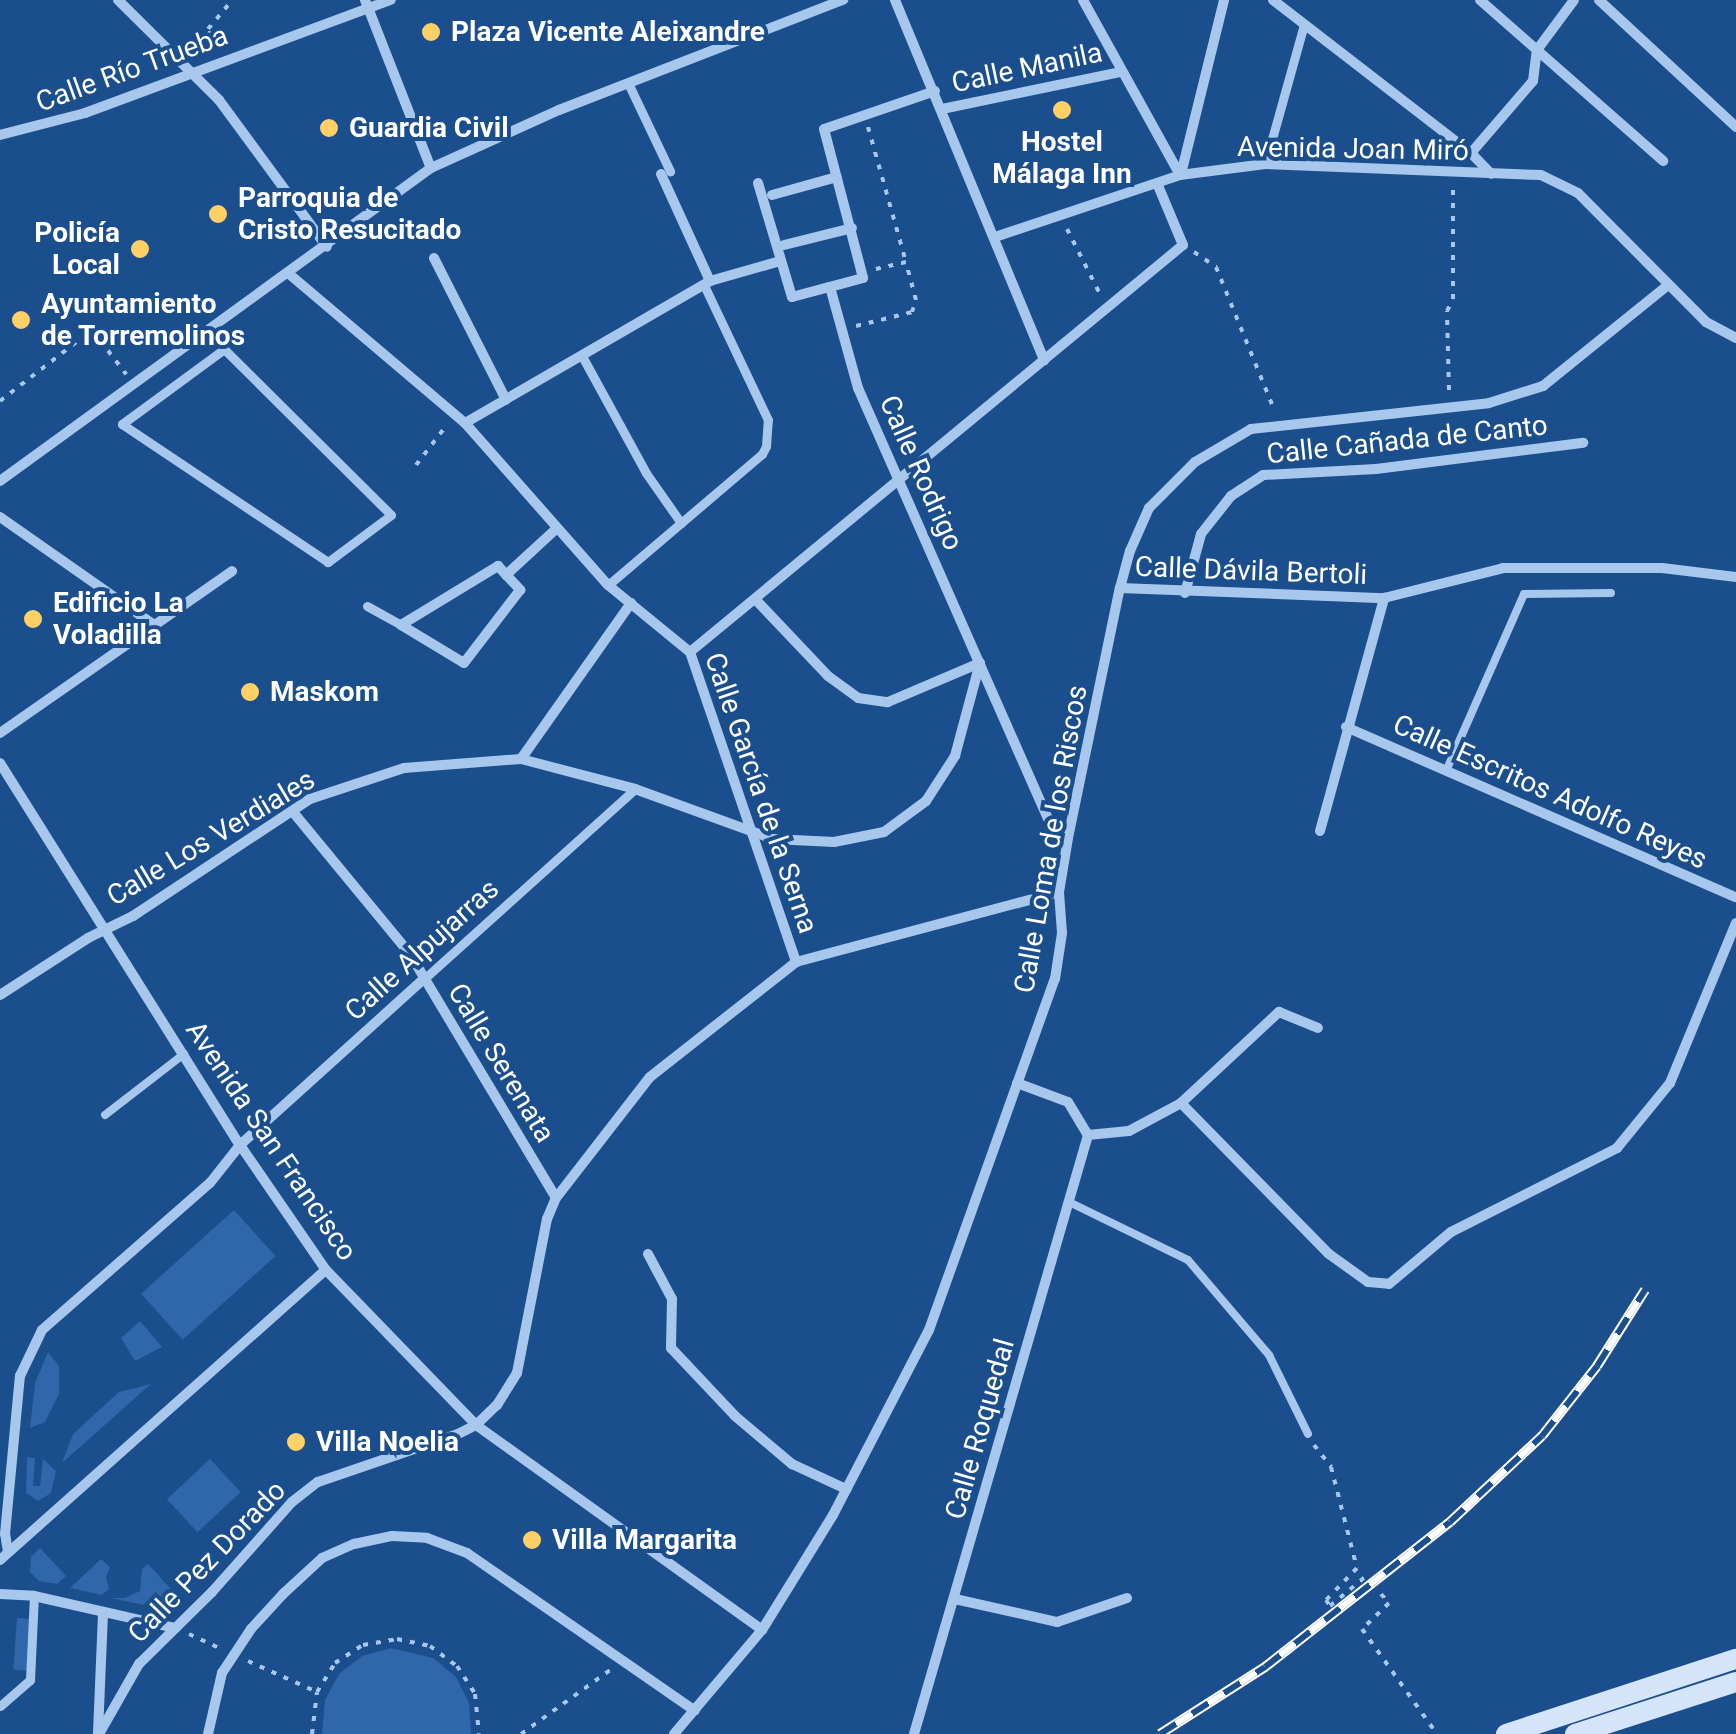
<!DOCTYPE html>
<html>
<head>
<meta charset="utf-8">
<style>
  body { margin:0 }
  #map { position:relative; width:1736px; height:1734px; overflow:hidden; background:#1b4e8c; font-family:Roboto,sans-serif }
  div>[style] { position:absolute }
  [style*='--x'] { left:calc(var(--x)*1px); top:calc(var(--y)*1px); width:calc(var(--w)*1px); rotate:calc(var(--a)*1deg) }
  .green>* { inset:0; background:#2f67aa; transform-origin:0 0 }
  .path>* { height:4px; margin-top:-2px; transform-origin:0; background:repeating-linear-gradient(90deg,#a7c7ed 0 5px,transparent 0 13px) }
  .service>* { height:8px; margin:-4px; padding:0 4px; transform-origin:4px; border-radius:4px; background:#a7c7ed }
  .pedestrian>* { height:9px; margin:-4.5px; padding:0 4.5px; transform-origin:4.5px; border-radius:4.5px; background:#a7c7ed }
  .minor>* { height:10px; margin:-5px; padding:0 5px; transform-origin:5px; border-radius:5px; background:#a7c7ed }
  .secondary>* { height:20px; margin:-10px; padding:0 10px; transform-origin:10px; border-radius:10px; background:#d4e4f9 }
  .rail>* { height:10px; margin-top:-5px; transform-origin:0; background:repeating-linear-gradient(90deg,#1b4e8c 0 19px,#fff 0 38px); box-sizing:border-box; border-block:2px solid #fff }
  .dots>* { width:28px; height:28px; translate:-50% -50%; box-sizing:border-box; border:5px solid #1b4e8c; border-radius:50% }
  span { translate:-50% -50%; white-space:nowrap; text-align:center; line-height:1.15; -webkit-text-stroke:8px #1b4e8c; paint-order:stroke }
  .poi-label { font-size:28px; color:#fff; font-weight:700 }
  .left { translate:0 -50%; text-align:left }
  .right { translate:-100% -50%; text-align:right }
  .street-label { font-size:28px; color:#fff }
</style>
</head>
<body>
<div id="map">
  <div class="green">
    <i style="left:234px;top:1210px;width:62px;height:125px;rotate:48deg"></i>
    <i style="clip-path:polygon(140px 1321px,162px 1347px,135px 1361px,121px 1338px)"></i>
    <i style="clip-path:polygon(48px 1352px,59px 1366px,59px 1394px,45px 1422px,30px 1428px,35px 1383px)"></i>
    <i style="clip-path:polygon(151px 1384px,62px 1463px,73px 1434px,119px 1392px)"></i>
    <i style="clip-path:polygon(27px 1457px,35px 1458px,33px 1486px,40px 1486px,43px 1459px,56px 1471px,51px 1493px,38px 1501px,26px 1493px)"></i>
    <i style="left:210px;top:1459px;width:45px;height:59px;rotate:47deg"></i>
    <i style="clip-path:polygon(40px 1548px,66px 1576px,57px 1584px,39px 1581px,30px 1572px,31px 1557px)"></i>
    <i style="clip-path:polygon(101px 1559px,110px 1567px,106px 1577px,109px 1589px,102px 1595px,70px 1588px)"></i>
    <i style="clip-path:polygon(148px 1564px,182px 1601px,158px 1608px,111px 1598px,125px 1598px,140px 1591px,142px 1569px)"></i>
    <i style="left:17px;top:1618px;width:14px;height:52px;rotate:4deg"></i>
    <i style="clip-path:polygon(391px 1648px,433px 1658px,456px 1677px,469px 1703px,471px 1734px,322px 1734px,325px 1700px,339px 1674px,362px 1656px)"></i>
  </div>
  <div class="path">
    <i style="--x:212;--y:49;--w:20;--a:-101"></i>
    <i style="--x:208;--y:29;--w:38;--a:-50"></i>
    <i style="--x:868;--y:127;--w:140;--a:74.3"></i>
    <i style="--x:906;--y:262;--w:31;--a:167"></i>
    <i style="--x:1067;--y:229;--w:75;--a:63.1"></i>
    <i style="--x:1194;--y:252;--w:27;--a:34"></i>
    <i style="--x:1216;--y:267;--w:153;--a:67.8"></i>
    <i style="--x:856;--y:326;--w:58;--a:-14"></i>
    <i style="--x:912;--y:312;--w:13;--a:-72"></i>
    <i style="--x:916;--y:300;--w:39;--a:-105"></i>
    <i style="--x:1449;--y:390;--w:79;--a:-91.5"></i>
    <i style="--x:1447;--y:311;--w:13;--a:-63"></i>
    <i style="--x:1453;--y:299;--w:112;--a:-90"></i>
    <i style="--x:0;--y:401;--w:116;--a:-37.7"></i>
    <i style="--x:92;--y:330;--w:56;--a:52.3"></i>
    <i style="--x:416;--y:465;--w:49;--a:-52.4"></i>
    <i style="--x:1314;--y:1445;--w:28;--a:52"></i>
    <i style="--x:1331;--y:1467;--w:104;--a:75.6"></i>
    <i style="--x:1357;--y:1568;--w:45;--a:134.1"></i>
    <i style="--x:1326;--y:1600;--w:7;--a:56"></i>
    <i style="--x:1330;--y:1606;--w:45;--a:-39.6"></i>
    <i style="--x:1381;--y:1594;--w:12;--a:48"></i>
    <i style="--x:1389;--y:1603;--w:37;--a:136"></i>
    <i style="--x:1362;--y:1629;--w:129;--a:54.5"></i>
    <i style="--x:189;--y:1634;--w:35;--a:25"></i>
    <i style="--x:248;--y:1661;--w:76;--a:24.2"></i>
    <i style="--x:312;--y:1734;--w:42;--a:-83.2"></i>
    <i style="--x:317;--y:1692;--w:34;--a:-58"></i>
    <i style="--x:335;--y:1663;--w:33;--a:-33"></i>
    <i style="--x:363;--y:1645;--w:35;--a:-10"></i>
    <i style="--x:397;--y:1639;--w:34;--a:12"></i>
    <i style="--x:430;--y:1646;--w:34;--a:37"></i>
    <i style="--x:457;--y:1666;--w:33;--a:57"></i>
    <i style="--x:475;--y:1694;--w:40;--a:84.3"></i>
    <i style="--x:521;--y:1734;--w:110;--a:-35.7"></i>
  </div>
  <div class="service">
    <i style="--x:1446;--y:771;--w:193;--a:-66.2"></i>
    <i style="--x:1524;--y:594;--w:87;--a:-0.7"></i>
    <i style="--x:105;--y:1115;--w:100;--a:-37.7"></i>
    <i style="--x:1069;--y:1202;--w:132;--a:26"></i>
    <i style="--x:1188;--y:1260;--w:125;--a:49.5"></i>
    <i style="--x:1269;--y:1355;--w:88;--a:63.7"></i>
  </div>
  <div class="pedestrian">
    <i style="--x:628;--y:83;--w:98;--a:64.5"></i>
    <i style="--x:1265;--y:164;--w:145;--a:-74.4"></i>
    <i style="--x:224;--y:349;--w:235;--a:44.8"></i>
    <i style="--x:391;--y:515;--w:79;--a:143.3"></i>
    <i style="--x:328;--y:562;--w:248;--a:-146.2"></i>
    <i style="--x:122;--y:424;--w:127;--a:-36.3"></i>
    <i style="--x:582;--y:356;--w:133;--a:61.3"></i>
    <i style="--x:646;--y:473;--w:61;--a:55"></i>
    <i style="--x:608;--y:585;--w:202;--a:-40.4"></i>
    <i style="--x:762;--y:454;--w:9;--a:-63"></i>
    <i style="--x:766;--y:446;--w:26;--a:-86"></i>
    <i style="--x:768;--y:420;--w:149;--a:-115.4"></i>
    <i style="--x:367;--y:606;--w:39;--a:29"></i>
    <i style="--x:425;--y:978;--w:283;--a:-42"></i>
    <i style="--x:0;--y:1706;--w:40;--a:-41"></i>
    <i style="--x:30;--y:1680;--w:84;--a:-87.3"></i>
  </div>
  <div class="minor">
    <i style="--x:118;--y:0;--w:142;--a:44.7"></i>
    <i style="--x:219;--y:100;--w:182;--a:53.7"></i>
    <i style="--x:365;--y:0;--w:180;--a:68.6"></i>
    <i style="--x:895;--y:0;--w:390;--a:67.5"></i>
    <i style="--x:1083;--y:0;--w:200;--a:61"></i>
    <i style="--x:1273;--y:0;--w:250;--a:37.7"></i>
    <i style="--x:1471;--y:153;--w:29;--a:46"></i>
    <i style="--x:1480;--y:0;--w:244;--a:41.3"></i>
    <i style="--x:1599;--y:0;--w:187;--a:42.8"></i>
    <i style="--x:935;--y:91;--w:117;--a:161.1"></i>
    <i style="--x:824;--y:129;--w:154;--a:75.3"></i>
    <i style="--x:863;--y:278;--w:34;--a:165"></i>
    <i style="--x:830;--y:287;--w:105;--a:74.5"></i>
    <i style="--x:858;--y:388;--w:473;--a:66.2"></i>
    <i style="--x:1049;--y:821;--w:25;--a:42"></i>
    <i style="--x:942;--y:109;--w:183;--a:-11.7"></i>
    <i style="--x:0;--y:135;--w:88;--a:-14.5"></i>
    <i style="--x:85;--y:113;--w:326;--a:-20.3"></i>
    <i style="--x:1471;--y:153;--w:95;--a:-49.3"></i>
    <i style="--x:1533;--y:81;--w:31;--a:-83"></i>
    <i style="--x:1537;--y:50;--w:62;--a:-53.5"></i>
    <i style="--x:661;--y:174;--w:118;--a:65.4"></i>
    <i style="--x:1181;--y:174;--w:179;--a:-76.1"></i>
    <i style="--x:758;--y:183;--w:119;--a:73.4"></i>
    <i style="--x:792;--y:297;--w:39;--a:-15"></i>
    <i style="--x:772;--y:195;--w:67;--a:-15.5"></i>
    <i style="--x:995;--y:237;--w:195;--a:-18.5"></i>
    <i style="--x:1180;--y:175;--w:86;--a:-7.4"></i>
    <i style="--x:1265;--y:164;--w:276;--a:2.3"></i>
    <i style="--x:1541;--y:175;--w:41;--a:25.9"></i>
    <i style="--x:1578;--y:193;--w:182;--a:45.2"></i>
    <i style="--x:1706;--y:322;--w:34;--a:28"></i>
    <i style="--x:784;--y:245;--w:70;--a:-14"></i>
    <i style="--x:434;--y:258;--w:159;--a:63.1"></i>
    <i style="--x:288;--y:273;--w:232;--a:40.3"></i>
    <i style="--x:465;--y:423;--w:216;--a:48.6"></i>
    <i style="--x:608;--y:585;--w:106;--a:39.3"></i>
    <i style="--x:690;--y:652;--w:328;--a:71.1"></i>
    <i style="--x:465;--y:423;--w:283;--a:-30.1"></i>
    <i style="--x:710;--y:281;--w:73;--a:-15.9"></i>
    <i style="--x:0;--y:481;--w:533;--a:-35.99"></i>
    <i style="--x:431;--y:168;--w:141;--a:-24.4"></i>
    <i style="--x:559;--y:110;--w:305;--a:-21.2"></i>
    <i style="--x:0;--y:517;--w:188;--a:35"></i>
    <i style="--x:498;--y:566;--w:33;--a:47"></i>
    <i style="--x:520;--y:590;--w:92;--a:127.5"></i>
    <i style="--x:464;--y:663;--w:74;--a:-148.9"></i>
    <i style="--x:401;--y:625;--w:114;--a:-31.3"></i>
    <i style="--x:506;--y:575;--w:67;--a:-42.6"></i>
    <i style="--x:1120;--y:588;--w:264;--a:2.2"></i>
    <i style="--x:1384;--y:598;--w:123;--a:-14.1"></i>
    <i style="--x:1503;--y:568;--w:159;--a:0"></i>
    <i style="--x:1662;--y:568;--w:75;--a:6.9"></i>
    <i style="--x:1185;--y:593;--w:61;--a:-74.8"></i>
    <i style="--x:1201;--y:534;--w:48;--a:-51.7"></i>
    <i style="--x:1231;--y:496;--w:38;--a:-33"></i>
    <i style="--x:1263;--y:475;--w:113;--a:-3"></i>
    <i style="--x:1376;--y:469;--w:209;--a:-7.2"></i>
    <i style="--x:755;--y:599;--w:106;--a:46.5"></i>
    <i style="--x:828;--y:676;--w:37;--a:36"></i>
    <i style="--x:858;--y:698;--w:30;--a:8"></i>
    <i style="--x:888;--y:702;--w:100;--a:-23"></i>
    <i style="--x:690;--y:652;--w:639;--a:-39.54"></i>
    <i style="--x:1183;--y:245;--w:67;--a:-112.8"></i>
    <i style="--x:1346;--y:727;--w:425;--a:23.6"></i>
    <i style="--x:0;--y:733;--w:283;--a:-34.9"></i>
    <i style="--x:521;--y:759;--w:191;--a:-54.8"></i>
    <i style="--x:0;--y:763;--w:451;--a:57.9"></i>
    <i style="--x:240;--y:1145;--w:152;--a:55.5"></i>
    <i style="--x:326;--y:1270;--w:216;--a:45.9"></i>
    <i style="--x:476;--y:1425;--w:352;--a:35.6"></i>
    <i style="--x:293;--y:812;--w:184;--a:50.5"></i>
    <i style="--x:410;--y:954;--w:284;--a:59.1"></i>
    <i style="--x:1320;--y:831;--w:242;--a:-74.6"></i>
    <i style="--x:0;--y:995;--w:105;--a:-32.9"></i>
    <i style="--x:88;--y:938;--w:50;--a:-26.1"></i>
    <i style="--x:133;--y:916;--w:212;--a:-33.5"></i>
    <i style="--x:310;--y:799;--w:99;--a:-18.3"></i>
    <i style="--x:404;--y:768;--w:117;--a:-4.4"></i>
    <i style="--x:521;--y:759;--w:118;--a:14.7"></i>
    <i style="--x:635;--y:789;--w:147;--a:19.9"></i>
    <i style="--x:773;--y:839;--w:61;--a:2.8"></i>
    <i style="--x:834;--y:842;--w:51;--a:-11.3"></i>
    <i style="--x:884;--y:832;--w:52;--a:-36.4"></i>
    <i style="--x:926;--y:801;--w:54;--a:-57.2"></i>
    <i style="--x:955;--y:756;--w:96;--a:-75"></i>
    <i style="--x:1017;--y:1083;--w:54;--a:20.4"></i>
    <i style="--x:1068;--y:1102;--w:39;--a:59"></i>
    <i style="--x:1088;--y:1135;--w:41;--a:-5.6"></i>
    <i style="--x:1129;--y:1131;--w:59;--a:-28.3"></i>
    <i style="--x:1181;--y:1103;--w:211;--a:45.6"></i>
    <i style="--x:1329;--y:1254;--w:48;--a:35.7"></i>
    <i style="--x:1368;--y:1282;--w:21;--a:5"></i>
    <i style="--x:1389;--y:1284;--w:81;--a:-40"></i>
    <i style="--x:1451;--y:1232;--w:186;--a:-26.8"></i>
    <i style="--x:1617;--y:1148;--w:84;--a:-50.8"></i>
    <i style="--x:1670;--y:1083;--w:173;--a:-67.6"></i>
    <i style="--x:1181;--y:1103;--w:134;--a:-42.9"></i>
    <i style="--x:1279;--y:1012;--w:42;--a:22.3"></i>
    <i style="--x:648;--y:1254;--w:51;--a:61.9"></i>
    <i style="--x:672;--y:1299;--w:49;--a:91.2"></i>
    <i style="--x:671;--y:1348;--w:93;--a:46.7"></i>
    <i style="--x:735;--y:1416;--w:75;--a:40.1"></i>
    <i style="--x:792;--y:1464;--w:60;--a:24.8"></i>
    <i style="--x:8;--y:1552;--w:18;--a:-99"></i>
    <i style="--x:5;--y:1534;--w:159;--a:-84.6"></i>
    <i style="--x:20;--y:1376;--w:51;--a:-64.4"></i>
    <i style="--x:42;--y:1330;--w:223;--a:-41.2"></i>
    <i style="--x:210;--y:1183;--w:48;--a:-51.7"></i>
    <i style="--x:240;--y:1145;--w:249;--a:-42.1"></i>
    <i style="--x:0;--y:1560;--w:436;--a:-41.7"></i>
    <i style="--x:0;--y:1594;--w:34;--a:3"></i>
    <i style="--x:34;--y:1596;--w:145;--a:12.8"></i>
    <i style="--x:955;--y:1599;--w:105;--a:12.7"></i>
    <i style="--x:1057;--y:1622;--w:74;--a:-18.9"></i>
    <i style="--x:98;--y:1733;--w:120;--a:-87.6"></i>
    <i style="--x:99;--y:1734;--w:81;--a:-60.3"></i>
    <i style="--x:139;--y:1664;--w:103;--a:-44.6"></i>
    <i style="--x:212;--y:1592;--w:120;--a:-48.4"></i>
    <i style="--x:292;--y:1502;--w:33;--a:-38"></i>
    <i style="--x:318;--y:1482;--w:148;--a:-18.9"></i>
    <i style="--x:458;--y:1434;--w:20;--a:-27"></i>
    <i style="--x:476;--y:1425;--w:29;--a:-44"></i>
    <i style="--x:497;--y:1405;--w:38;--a:-58"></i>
    <i style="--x:517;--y:1373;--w:157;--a:-79"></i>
    <i style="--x:547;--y:1219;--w:23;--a:-67"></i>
    <i style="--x:556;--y:1198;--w:153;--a:-52.2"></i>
    <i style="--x:650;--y:1077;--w:186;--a:-38.2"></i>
    <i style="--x:796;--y:962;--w:272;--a:-14.9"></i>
    <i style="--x:208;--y:1734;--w:63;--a:-77.1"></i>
    <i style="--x:222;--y:1673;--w:53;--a:-56.6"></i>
    <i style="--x:251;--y:1629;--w:47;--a:-47.6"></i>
    <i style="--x:283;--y:1594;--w:53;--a:-42.7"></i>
    <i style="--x:322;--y:1558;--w:35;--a:-24"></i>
    <i style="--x:354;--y:1544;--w:39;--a:-12"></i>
    <i style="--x:392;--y:1536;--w:35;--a:3"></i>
    <i style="--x:427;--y:1538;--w:43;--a:20.6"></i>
    <i style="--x:467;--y:1553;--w:277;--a:34.7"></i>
    <i style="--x:674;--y:1734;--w:136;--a:-49.8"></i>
    <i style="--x:762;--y:1630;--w:135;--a:-58.3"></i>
    <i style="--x:833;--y:1515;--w:208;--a:-62.6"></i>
    <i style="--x:929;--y:1330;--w:373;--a:-70.3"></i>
    <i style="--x:1055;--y:979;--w:47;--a:-81.3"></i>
    <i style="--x:1062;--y:933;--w:41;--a:-94.2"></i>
    <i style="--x:1059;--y:892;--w:55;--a:-80.5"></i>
    <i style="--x:1068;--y:838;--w:255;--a:-78.3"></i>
    <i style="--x:1120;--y:588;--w:38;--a:-75"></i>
    <i style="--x:1130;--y:551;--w:47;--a:-66.2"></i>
    <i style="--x:1149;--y:508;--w:65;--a:-45"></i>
    <i style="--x:1195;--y:462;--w:65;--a:-30.5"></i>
    <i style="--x:1251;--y:429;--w:239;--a:-6.2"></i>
    <i style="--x:1489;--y:403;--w:57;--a:-17.5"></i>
    <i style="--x:1543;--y:386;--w:159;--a:-38.9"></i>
    <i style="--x:914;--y:1734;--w:624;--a:-73.8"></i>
  </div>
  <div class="secondary">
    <i style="--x:1506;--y:1734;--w:242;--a:-18.1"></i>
    <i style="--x:1575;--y:1734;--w:169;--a:-17.9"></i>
  </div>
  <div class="rail">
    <i style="--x:1160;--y:1734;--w:125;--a:-32.5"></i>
    <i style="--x:1265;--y:1667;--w:235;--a:-38.1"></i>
    <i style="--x:1450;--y:1522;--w:126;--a:-43.1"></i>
    <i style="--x:1542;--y:1436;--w:89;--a:-51.8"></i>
    <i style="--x:1597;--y:1366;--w:90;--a:-57.7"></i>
  </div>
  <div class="dots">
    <i style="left:431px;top:32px;background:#fed065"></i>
    <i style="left:1062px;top:110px;background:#fed065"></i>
    <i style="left:329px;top:128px;background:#fed065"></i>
    <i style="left:218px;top:214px;background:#fed065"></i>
    <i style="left:140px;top:249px;background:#fed065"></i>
    <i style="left:21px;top:320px;background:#fed065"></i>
    <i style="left:33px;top:619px;background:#fed065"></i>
    <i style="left:250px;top:692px;background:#fed065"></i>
    <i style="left:296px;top:1442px;background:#fed065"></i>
    <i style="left:532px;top:1540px;background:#fed065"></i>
  </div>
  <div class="poi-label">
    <span class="left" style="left:451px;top:32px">Plaza Vicente Aleixandre</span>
    <span class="left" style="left:349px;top:128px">Guardia Civil</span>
    <span style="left:1062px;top:158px">Hostel<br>Málaga Inn</span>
    <span class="left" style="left:238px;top:214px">Parroquia de<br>Cristo Resucitado</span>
    <span class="right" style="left:120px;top:249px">Policía<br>Local</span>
    <span class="left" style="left:41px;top:320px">Ayuntamiento<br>de Torremolinos</span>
    <span class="left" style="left:53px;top:619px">Edificio La<br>Voladilla</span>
    <span class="left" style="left:270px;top:692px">Maskom</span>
    <span class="left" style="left:316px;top:1442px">Villa Noelia</span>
    <span class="left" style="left:552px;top:1540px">Villa Margarita</span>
  </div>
  <div class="street-label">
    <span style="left:1027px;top:68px;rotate:-12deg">Calle Manila</span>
    <span style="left:132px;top:69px;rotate:-20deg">Calle Río Trueba</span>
    <span style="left:1353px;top:149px;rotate:1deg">Avenida Joan Miró</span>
    <span style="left:1407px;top:440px;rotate:-6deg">Calle Cañada de Canto</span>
    <span style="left:921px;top:473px;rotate:66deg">Calle Rodrigo</span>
    <span style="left:1251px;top:571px;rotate:2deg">Calle Dávila Bertoli</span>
    <span style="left:1550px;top:792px;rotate:24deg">Calle Escritos Adolfo Reyes</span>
    <span style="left:761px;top:793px;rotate:71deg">Calle García de la Serna</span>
    <span style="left:211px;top:838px;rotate:-31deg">Calle Los Verdiales</span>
    <span style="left:1051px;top:839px;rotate:-80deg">Calle Loma de los Riscos</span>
    <span style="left:422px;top:950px;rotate:-42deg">Calle Alpujarras</span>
    <span style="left:501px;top:1063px;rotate:59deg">Calle Serenata</span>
    <span style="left:271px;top:1141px;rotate:56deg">Avenida San Francisco</span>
    <span style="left:980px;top:1429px;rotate:-74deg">Calle Roquedal</span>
    <span style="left:207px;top:1562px;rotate:-46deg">Calle Pez Dorado</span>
  </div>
</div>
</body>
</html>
